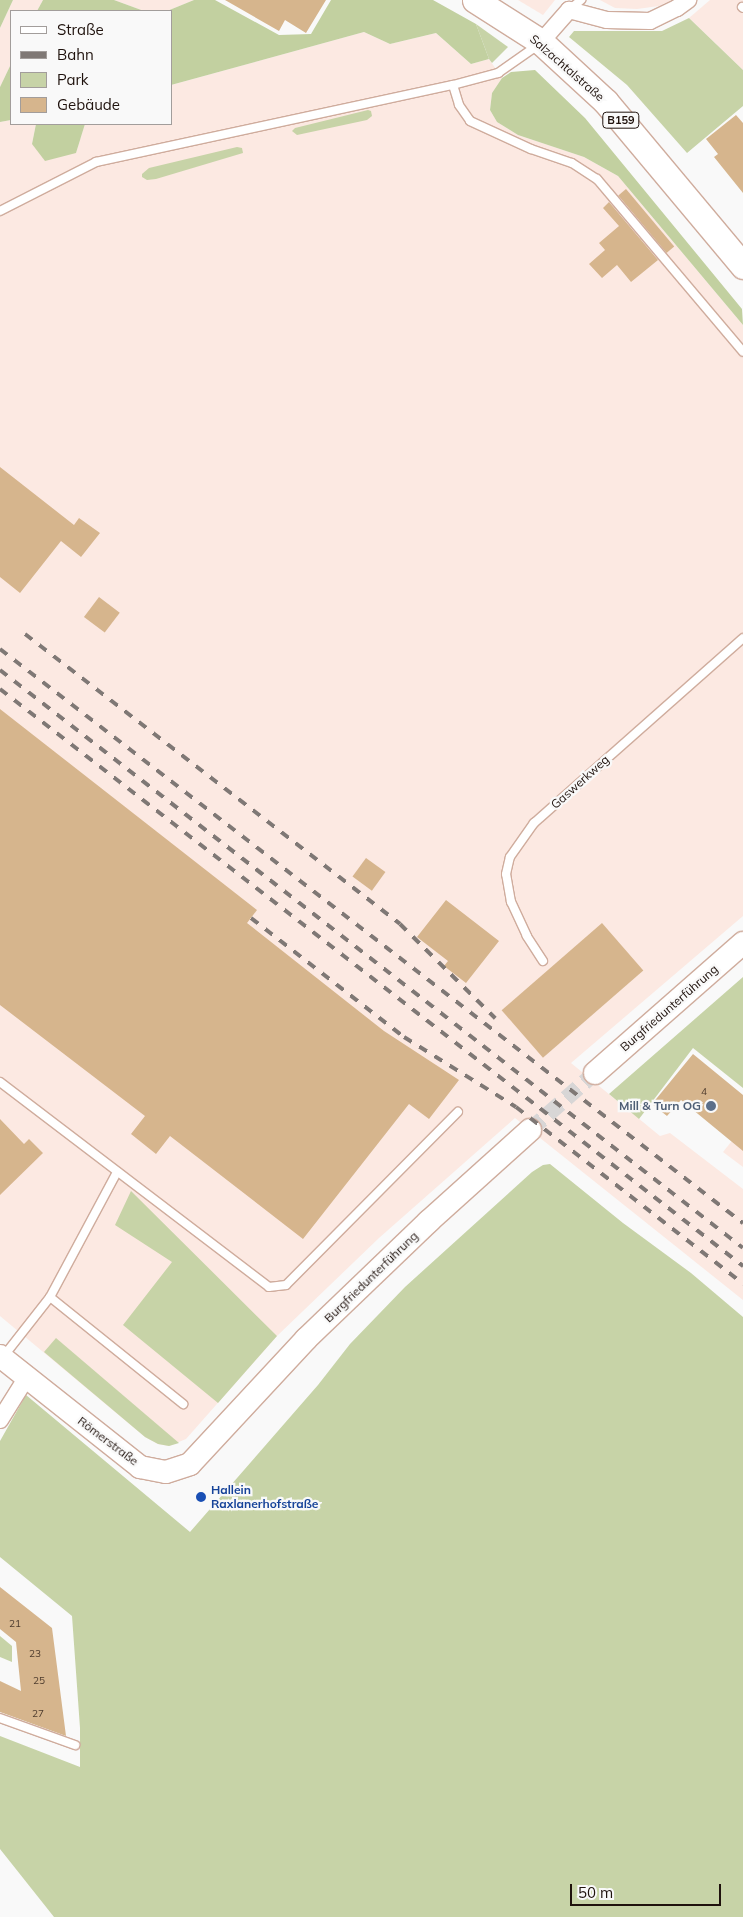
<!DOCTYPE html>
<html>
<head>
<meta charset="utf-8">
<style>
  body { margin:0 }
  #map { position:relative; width:743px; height:1917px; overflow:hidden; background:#f9f9f9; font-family:Mulish,sans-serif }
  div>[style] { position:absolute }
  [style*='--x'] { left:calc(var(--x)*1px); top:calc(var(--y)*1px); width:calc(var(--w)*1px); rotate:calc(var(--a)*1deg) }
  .built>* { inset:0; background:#fce9e2 }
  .green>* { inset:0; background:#c7d3a7 }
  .forest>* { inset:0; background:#c2d0a0 }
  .building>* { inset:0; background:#d6b58d; transform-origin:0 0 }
  .street-tunnel>* { height:16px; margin-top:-8px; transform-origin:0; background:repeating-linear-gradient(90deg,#d8d6d6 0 16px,transparent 0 24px) }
  .roads { filter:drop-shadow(1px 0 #cfac9d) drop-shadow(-1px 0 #cfac9d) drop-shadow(0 1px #cfac9d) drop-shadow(0 -1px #cfac9d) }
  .lane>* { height:8px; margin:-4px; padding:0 4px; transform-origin:4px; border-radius:4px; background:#fff }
  .street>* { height:16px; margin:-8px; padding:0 8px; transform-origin:8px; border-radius:8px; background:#fff }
  .secondary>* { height:22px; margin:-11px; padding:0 11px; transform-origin:11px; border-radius:11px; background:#fff }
  .primary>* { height:25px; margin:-12.5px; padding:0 12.5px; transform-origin:12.5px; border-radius:12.5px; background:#fff }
  .rail>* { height:4px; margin-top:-2px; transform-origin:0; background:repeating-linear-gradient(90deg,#7f7875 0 9px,transparent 0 18px) }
  .dots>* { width:14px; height:14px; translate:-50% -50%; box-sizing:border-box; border:2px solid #f9f9f9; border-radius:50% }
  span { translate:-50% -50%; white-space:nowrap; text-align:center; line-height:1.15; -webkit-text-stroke:4.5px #f9f9f9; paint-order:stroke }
  .number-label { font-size:10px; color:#4d3b2d }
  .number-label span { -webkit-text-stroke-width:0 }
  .shield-label span { padding:1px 4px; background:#f9f9f9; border:1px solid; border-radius:4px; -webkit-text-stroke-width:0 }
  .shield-label { font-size:11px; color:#1f120d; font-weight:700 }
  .street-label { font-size:12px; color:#1f120d }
  .service-label { font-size:12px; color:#4e5e75; font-weight:700 }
  .right { translate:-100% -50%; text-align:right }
  .transit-label { font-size:12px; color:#164399; font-weight:700 }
  .left { translate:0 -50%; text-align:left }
  .legend { position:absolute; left:10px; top:10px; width:162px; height:115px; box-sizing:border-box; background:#f9f9f9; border:1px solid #a29d9b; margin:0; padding:6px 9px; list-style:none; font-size:15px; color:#1f120d }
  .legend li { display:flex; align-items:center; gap:10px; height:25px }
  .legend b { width:25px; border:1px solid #a29d9b }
  .scale { position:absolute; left:570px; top:1884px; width:151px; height:22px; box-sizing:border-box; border:2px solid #1f120d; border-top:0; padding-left:6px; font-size:15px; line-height:18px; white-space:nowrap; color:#1f120d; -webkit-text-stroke:4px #f9f9f9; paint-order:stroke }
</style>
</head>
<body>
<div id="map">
  <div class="built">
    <i style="clip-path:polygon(13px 0,43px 0,37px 11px,11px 11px,11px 64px,0 87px,0 28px)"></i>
    <i style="clip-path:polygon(114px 0,194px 0,167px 11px,144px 11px)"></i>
    <i style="clip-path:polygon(518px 0,555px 0,543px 15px)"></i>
    <i style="clip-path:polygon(600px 0,672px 0,659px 6px,637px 9px,615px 8px)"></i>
    <i style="clip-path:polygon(710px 0,743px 0,743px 70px,689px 18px)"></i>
    <i style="clip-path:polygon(364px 32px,390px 44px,436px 33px,471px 64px,489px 59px,502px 78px,492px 93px,490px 110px,497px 122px,518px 135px,584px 157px,618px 176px,743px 325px,743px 916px,571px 1063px,660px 1136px,670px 1133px,743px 1189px,743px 1300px,515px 1118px,379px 1238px,277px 1336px,186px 1439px,169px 1446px,158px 1444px,145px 1437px,0 1316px,0 122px,11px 120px,11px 124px,36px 124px,32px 144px,76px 153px,85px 124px,171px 124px,171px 85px)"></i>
    <i style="clip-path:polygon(743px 1127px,743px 1167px,723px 1152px)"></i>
  </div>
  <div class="green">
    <i style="clip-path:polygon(689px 18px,743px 70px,743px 106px,687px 153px,627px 85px,569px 37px,574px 31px,662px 31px)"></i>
    <i style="clip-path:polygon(476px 24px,508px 47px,492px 63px,489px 59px)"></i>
    <i style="clip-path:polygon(368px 110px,371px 111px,372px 116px,367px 120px,297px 135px,292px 131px,295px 128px)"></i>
    <i style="clip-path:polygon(237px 147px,242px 148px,243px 153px,156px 179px,147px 180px,142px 177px,142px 174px,149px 168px)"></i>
    <i style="clip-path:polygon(743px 977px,743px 1088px,693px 1048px,639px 1119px,609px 1094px)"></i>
    <i style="clip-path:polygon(550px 1164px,623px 1223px,691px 1273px,743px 1317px,743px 1917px,54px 1917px,0 1849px,0 1736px,80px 1767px,80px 1728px,72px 1616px,0 1557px,0 1441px,26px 1395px,190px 1532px,318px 1385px,350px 1344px,405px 1287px,532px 1172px,543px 1165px)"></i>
    <i style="clip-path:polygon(131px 1191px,277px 1336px,218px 1403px,123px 1325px,172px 1262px,115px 1225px)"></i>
    <i style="clip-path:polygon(56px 1338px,179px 1443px,169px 1446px,158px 1444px,145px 1437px,44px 1352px)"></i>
    <i style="clip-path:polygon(0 1636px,12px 1646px,12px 1662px,0 1657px)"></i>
  </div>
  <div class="forest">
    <i style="clip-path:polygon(0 0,13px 0,0 28px)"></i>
    <i style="clip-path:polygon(43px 0,114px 0,144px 11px,37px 11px)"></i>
    <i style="clip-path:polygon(194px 0,215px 0,279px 35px,311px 34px,331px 0,433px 0,476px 24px,489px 59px,471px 64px,436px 33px,390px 44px,364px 32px,171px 85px,171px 11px,167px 11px)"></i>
    <i style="clip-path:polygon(11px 64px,11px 120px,0 122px,0 87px)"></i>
    <i style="clip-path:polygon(535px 70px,585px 118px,742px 309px,743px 325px,618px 176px,584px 157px,518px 135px,497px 122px,490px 110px,492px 93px,502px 78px,511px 72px)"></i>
    <i style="clip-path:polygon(36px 124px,85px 124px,76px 153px,45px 161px,32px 144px)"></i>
  </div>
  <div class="building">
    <i style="clip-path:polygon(225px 0,326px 0,306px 33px,285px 20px,279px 31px)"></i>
    <i style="clip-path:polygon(736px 115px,743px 123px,743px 193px,714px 157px,718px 154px,706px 139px)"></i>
    <i style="left:626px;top:189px;width:75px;height:10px;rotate:50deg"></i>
    <i style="clip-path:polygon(609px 202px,658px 260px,631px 282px,617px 265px,602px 278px,589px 264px,605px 250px,599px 243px,619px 226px,603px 208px)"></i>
    <i style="clip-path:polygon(0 467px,74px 525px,79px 518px,100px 533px,81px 557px,61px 541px,20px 593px,0 577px)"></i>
    <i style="left:99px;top:597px;width:26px;height:25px;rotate:37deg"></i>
    <i style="clip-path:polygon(0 709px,257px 910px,247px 923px,384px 1031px,459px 1080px,429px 1119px,409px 1104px,303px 1239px,170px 1136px,156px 1154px,131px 1134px,145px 1116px,0 1005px)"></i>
    <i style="left:366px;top:858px;width:24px;height:23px;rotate:36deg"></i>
    <i style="clip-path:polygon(446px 900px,499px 941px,466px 983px,444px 966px,448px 961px,417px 937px)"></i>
    <i style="left:602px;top:923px;width:63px;height:133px;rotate:49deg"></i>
    <i style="clip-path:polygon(693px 1054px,743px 1095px,743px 1151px,681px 1100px,667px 1116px,652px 1104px)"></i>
    <i style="clip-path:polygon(0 1119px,24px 1144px,29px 1139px,43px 1153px,0 1195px)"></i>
    <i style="clip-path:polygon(0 1587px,52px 1628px,66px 1736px,0 1712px,0 1681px,21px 1691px,16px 1642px,0 1629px)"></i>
  </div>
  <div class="street-tunnel">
    <i style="--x:530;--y:1130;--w:86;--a:-41.2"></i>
  </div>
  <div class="roads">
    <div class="lane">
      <i style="--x:742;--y:7;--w:1;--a:45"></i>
      <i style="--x:569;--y:10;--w:16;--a:-40"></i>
      <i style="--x:453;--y:85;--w:21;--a:73"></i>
      <i style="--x:459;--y:105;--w:19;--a:55"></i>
      <i style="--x:470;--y:121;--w:67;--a:24.7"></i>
      <i style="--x:531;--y:149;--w:43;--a:18.9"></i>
      <i style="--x:572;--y:163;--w:30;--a:33"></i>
      <i style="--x:597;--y:179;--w:226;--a:49.8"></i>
      <i style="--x:0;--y:211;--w:108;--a:-27"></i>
      <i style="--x:96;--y:162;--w:365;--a:-12.2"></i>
      <i style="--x:453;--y:85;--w:47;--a:-14.9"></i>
      <i style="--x:498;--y:73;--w:49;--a:-35"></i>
      <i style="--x:543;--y:961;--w:30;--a:-123"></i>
      <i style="--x:527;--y:936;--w:38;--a:-115"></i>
      <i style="--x:511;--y:902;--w:28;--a:-100"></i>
      <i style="--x:506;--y:874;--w:17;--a:-77"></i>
      <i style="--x:510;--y:857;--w:42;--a:-54.8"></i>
      <i style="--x:534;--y:823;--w:279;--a:-41.5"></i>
      <i style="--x:0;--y:1082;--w:338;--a:37.3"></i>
      <i style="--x:269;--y:1287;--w:17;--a:-7"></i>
      <i style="--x:286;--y:1285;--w:244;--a:-45.2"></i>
      <i style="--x:50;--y:1297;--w:171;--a:38.8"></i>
      <i style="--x:3;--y:1357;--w:76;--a:-51.9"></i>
      <i style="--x:50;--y:1297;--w:142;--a:-61.8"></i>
      <i style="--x:0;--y:1718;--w:80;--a:19.8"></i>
    </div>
    <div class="street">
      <i style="--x:541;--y:42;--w:43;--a:-48.8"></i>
      <i style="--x:569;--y:10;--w:39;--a:15"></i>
      <i style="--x:607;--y:20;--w:43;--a:1.3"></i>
      <i style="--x:650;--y:21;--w:30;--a:-26"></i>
      <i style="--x:677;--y:8;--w:14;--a:-36"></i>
      <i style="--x:0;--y:1420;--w:51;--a:-57.9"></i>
    </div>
    <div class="secondary">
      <i style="--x:595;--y:1073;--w:197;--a:-41.3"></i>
      <i style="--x:0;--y:1356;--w:179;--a:38.4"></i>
      <i style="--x:140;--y:1467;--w:26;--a:11"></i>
      <i style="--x:166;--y:1472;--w:25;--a:-18"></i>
      <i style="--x:190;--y:1464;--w:171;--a:-47.1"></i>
      <i style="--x:306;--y:1339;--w:170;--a:-43.8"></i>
      <i style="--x:429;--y:1221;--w:136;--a:-42"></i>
    </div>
    <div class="primary">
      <i style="--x:475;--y:0;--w:78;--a:32.5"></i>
      <i style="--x:541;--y:42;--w:88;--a:42.7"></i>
      <i style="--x:606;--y:102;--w:214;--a:50.1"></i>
    </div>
  </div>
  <div class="rail">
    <i style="--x:25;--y:634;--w:474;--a:37.7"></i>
    <i style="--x:400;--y:924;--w:134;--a:44.7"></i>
    <i style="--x:0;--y:649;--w:939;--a:37.69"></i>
    <i style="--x:0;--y:670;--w:941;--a:37.88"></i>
    <i style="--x:0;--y:689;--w:941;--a:37.83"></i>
    <i style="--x:251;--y:918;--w:194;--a:37.9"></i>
    <i style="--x:404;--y:1037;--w:132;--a:32"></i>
    <i style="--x:516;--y:1107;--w:288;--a:37.9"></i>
  </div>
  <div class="dots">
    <i style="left:711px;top:1106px;background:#5c6f8a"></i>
    <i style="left:201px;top:1497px;background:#1a4fb4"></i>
  </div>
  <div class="number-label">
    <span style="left:704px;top:1092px">4</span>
    <span style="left:15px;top:1624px">21</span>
    <span style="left:35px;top:1654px">23</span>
    <span style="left:39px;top:1681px">25</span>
    <span style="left:38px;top:1714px">27</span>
  </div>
  <div class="shield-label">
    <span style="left:621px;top:120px">B159</span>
  </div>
  <div class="street-label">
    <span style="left:567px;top:68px;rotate:41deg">Salzachtalstraße</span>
    <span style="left:580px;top:782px;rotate:-42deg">Gaswerkweg</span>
    <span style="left:669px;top:1008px;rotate:-41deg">Burgfriedunterführung</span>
    <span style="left:371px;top:1277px;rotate:-44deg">Burgfriedunterführung</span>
    <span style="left:108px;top:1441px;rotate:37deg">Römerstraße</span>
  </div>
  <div class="service-label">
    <span class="right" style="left:701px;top:1106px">Mill &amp; Turn OG</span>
  </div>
  <div class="transit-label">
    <span class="left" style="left:211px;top:1497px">Hallein<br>Raxlanerhofstraße</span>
  </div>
  <ul class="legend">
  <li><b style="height:6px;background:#fff"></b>Straße</li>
  <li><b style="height:6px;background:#7f7875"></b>Bahn</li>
  <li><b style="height:14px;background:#c7d3a7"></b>Park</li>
  <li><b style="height:14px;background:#d6b58d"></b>Gebäude</li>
  </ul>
  <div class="scale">50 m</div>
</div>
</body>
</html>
